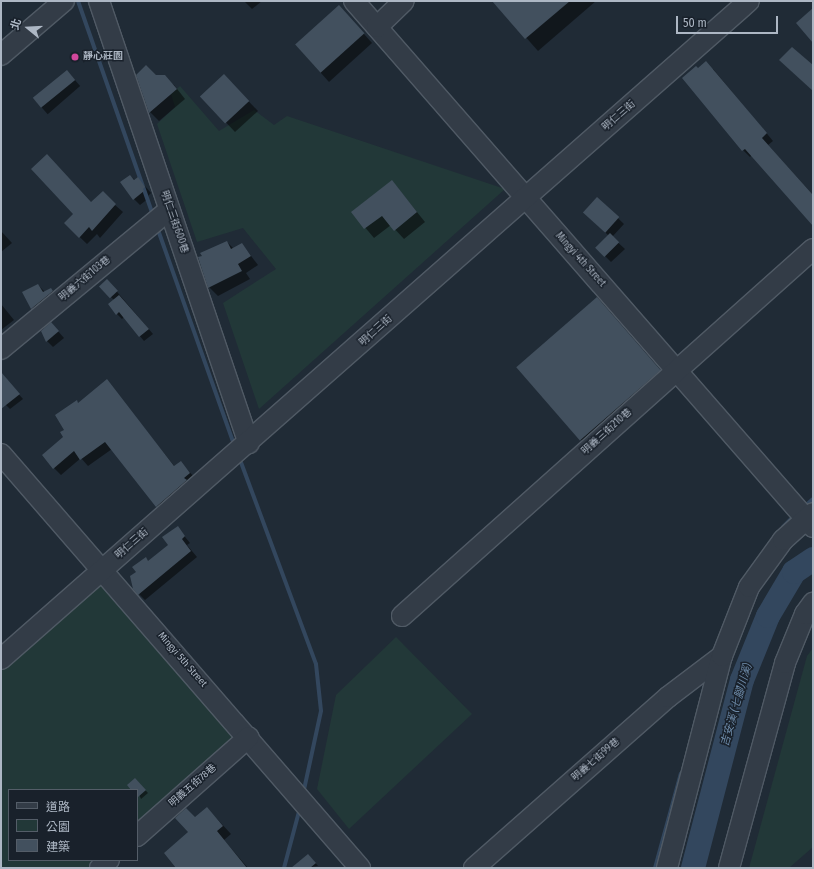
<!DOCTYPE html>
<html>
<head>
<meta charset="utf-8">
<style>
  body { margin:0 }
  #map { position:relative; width:814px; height:869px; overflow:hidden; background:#202b36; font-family:"Fira Sans Condensed","Noto Sans TC",sans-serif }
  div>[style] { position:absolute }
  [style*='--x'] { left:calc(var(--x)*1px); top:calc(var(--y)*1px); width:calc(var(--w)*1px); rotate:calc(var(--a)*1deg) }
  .green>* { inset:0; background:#223838 }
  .shadow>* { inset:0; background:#0007; transform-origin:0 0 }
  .stream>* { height:4px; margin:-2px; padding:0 2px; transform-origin:2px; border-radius:2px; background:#33475e }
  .river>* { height:24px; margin:-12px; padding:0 12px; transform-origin:12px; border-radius:12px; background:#33475e }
  .building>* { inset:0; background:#42505e; transform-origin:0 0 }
  .roads { filter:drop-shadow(1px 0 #505a65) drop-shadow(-1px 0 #505a65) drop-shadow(0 1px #505a65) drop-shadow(0 -1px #505a65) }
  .minor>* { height:20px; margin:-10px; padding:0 10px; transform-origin:10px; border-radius:10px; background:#333c47 }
  .dots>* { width:11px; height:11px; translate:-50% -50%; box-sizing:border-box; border:2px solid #19212b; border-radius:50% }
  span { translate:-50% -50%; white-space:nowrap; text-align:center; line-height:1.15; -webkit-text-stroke:3px #19212b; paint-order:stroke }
  .poi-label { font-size:10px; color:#adb7c4; font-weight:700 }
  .left { translate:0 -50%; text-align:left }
  .street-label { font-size:10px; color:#adb7c4 }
  .water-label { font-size:11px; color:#6d8aa8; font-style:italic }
  .frame { position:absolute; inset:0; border:2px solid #adb7c4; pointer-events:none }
  .legend { position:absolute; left:8px; top:789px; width:130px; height:72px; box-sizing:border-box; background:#19212b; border:1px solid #545d68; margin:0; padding:5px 7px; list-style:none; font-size:12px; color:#adb7c4 }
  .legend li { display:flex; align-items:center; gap:8px; height:20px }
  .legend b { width:20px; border:1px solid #545d68 }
  .north { position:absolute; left:8px; top:8px; width:40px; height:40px; -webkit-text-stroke:3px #19212b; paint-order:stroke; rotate:288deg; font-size:11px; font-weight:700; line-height:16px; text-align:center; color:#adb7c4 }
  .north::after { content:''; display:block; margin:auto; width:14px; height:18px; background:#adb7c4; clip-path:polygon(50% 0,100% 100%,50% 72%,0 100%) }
  .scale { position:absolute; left:676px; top:16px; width:102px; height:18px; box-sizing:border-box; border:2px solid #adb7c4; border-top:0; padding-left:5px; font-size:12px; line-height:14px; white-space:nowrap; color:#adb7c4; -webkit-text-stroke:3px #19212b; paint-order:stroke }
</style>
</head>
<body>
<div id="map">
  <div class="green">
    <i style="clip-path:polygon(180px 86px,219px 131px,254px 110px,274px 125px,287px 116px,505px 189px,259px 409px,223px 303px,276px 269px,243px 228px,197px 242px,157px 124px,175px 107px,171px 94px)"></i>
    <i style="clip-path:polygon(101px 576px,243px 736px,137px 827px,137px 790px,9px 790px,9px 860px,99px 860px,90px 868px,1px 868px,1px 665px)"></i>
    <i style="clip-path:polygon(396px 637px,472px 714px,349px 829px,317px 789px,336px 695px)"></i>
    <i style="clip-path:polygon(813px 648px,813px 847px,789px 868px,749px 868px,807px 656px)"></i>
  </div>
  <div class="shadow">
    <i style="clip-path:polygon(244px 1px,262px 1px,252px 9px)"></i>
    <i style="clip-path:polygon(494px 1px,596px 1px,538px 51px)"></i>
    <i style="clip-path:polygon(348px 16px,372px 43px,329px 82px,296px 45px)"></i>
    <i style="clip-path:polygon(698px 69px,713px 69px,773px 141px,768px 145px,813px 195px,813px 224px,752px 155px,750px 157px,743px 150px)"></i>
    <i style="left:67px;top:71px;width:20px;height:43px;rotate:49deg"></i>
    <i style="clip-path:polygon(137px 75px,156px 76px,174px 85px,185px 99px,159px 121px,150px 112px)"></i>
    <i style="clip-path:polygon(233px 85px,258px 111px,235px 132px,202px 97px)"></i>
    <i style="clip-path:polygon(130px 176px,135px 180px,138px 178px,151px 193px,148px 196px,149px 198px,140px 205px,134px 199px)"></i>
    <i style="clip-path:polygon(392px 181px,425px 222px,404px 239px,391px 225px,374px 238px,352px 212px)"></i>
    <i style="clip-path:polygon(597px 198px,624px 224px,612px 237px,625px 249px,611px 262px,597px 248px,609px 236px,584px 212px)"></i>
    <i style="clip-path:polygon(91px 203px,115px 205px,123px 212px,100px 238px,97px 234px,87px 244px,65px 223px)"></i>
    <i style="clip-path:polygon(1px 231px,12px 243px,1px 252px)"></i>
    <i style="clip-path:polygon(227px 242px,234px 249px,242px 244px,258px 265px,246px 273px,250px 279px,218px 296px,209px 287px,203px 256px)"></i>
    <i style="clip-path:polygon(107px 280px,153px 334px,144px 341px,124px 317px,122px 319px,117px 314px,114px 300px,100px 286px)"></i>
    <i style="clip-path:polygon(38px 285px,45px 292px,51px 289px,57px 295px,37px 315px,24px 292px)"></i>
    <i style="left:597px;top:298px;width:113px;height:105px;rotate:49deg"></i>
    <i style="clip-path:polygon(1px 304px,14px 320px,1px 330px)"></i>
    <i style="clip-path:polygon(57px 330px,64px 338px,53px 347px,47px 341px)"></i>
    <i style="clip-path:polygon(1px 374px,23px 399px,10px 409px,1px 400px)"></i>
    <i style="clip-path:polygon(107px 381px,175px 467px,180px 462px,197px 480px,164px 514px,112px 449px,88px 466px,81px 458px,61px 475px,54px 468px,66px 430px,78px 404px)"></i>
    <i style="clip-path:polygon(177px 527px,190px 543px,187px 545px,197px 557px,145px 600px,139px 594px,137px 572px,169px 545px)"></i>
    <i style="clip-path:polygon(135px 779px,148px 793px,141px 799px,137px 790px,133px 790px)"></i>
    <i style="clip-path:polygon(207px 808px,231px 834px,224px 840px,248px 868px,178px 868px,190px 832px)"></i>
    <i style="clip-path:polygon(311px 858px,318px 866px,302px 868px)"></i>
  </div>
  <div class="stream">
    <i style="--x:78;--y:1;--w:227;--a:70.7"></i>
    <i style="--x:157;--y:227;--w:233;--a:70.5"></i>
    <i style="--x:239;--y:457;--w:221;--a:69.6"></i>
    <i style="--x:316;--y:664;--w:47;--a:83.9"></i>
    <i style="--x:321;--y:711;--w:85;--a:102.2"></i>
    <i style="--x:803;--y:508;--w:13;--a:-42"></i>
    <i style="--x:783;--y:527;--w:17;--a:-45"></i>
    <i style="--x:284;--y:868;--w:62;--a:-75.1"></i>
    <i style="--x:655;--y:868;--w:98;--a:-74.7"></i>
  </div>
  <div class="river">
    <i style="--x:693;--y:868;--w:194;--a:-75.4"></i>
    <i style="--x:742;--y:680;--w:69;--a:-67.9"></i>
    <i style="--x:768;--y:616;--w:51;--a:-59.4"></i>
    <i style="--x:794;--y:572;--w:23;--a:-34"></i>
  </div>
  <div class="building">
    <i style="clip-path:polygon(492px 1px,570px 1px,525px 39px)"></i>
    <i style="left:339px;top:5px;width:38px;height:59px;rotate:48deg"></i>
    <i style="clip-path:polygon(813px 8px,813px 43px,796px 23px)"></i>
    <i style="clip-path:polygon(792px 47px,813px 65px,813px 91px,779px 60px)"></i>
    <i style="clip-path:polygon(706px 61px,767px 133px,762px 138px,813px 195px,813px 226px,745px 149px,742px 151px,682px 78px,696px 66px,698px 68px)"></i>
    <i style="clip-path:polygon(146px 65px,156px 75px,165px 75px,177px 89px,149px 113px,136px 75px)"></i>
    <i style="left:67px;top:70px;width:13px;height:44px;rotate:51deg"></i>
    <i style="left:224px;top:74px;width:37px;height:33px;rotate:47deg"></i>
    <i style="clip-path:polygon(47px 154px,91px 202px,103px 191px,116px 204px,92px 231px,89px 227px,79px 238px,64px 223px,73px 214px,31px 169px)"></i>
    <i style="clip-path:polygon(130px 175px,134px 180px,138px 177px,145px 187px,143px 189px,144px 191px,133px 200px,120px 182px)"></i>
    <i style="clip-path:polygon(392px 180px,417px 212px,394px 231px,382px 216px,364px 229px,351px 212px)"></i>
    <i style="left:597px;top:197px;width:30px;height:21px;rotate:42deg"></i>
    <i style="left:610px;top:233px;width:13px;height:21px;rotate:45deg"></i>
    <i style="clip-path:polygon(227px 241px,231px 249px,242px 243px,251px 256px,238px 264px,242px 271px,208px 288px,198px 257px,202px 256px,200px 253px)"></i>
    <i style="left:107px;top:279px;width:16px;height:11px;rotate:47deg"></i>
    <i style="clip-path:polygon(38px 284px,43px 292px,51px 288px,53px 291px,31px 309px,22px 292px)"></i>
    <i style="clip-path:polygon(119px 295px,149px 329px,139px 337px,119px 312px,116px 315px,108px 304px)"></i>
    <i style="left:597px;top:297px;width:97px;height:107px;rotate:49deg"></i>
    <i style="clip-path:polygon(51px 322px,59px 331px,46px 342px,41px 331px)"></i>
    <i style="clip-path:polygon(1px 372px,20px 394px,1px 409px)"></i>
    <i style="clip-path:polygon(107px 379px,174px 466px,181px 461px,190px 473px,184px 478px,187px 480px,156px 507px,105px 442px,80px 460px,74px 451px,53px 469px,42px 455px,63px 437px,60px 432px,64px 430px,55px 415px,77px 400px,78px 403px)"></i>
    <i style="clip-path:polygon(178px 526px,185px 536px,182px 539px,191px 551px,138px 595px,133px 589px,130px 576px,136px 572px,132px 567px,146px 557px,148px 561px,168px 545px,162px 537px)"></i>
    <i style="clip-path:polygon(135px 778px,146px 790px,138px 797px,137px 790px,131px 790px,127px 785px)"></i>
    <i style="clip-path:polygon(207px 807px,223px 826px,217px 831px,247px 868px,176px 868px,164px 853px,188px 832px,175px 818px,186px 808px,195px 817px)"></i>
    <i style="clip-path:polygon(308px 854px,316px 863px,310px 868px,291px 868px)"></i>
  </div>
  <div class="roads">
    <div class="minor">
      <i style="--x:99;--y:1;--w:467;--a:71.3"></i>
      <i style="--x:354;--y:1;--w:698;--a:48.89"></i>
      <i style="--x:377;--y:27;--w:37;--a:-44"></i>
      <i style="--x:1;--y:55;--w:83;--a:-40.6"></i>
      <i style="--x:1;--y:349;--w:218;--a:-39.6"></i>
      <i style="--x:1;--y:454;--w:548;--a:49.07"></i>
      <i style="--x:402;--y:616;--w:551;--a:-41.76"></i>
      <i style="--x:1;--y:659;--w:996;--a:-41.34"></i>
      <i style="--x:137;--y:836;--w:149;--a:-41.5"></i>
      <i style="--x:100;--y:868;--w:12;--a:-42"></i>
      <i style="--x:474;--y:868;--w:259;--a:-41.4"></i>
      <i style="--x:668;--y:697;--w:68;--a:-37.2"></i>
      <i style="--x:667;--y:868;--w:219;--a:-75.5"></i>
      <i style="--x:722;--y:656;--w:74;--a:-68.6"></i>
      <i style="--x:749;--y:587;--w:58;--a:-54.1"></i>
      <i style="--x:783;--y:540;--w:40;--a:-42"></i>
      <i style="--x:729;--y:868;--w:213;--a:-74.7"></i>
      <i style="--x:785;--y:663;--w:53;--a:-67.8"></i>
      <i style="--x:805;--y:614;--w:14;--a:-54"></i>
    </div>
  </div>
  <div class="dots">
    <i style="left:75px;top:57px;background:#d1479c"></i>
  </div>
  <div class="poi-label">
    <span class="left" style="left:83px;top:57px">靜心莊園</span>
  </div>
  <div class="street-label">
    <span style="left:619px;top:116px;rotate:-41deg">明仁三街</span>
    <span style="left:174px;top:222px;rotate:71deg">明仁三街600巷</span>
    <span style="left:580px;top:260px;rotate:48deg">Mingyi 4th Street</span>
    <span style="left:85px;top:279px;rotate:-40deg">明義六街103巷</span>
    <span style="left:376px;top:331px;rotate:-42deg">明仁三街</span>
    <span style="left:607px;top:432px;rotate:-42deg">明義三街210巷</span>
    <span style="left:132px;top:544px;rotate:-41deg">明仁三街</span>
    <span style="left:182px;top:660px;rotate:49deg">Mingyi 5th Street</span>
    <span style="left:596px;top:760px;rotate:-41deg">明義七街99巷</span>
    <span style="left:193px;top:786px;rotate:-41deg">明義五街78巷</span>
  </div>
  <div class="water-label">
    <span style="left:737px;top:705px;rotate:-74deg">吉安溪 (七腳川溪)</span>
  </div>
  <div class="frame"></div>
  <ul class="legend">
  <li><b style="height:5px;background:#333c47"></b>道路</li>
  <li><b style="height:11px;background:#223838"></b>公園</li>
  <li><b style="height:11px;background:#42505e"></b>建築</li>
  </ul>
  <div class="north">北</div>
  <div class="scale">50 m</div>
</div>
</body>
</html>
